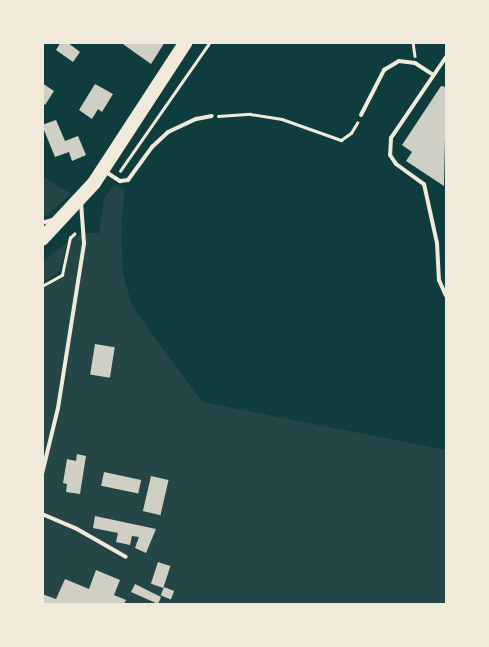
<!DOCTYPE html>
<html>
<head>
<meta charset="utf-8">
<style>
  body { margin:0 }
  #map { position:relative; width:489px; height:647px; overflow:hidden; background:#0f3d3e; font-family:Mulish,sans-serif }
  div>[style] { position:absolute }
  [style*='--x'] { left:calc(var(--x)*1px); top:calc(var(--y)*1px); width:calc(var(--w)*1px); rotate:calc(var(--a)*1deg) }
  .green>* { inset:0; background:#244646 }
  .building>* { inset:0; background:#cfcfc3; transform-origin:0 0 }
  .path>* { height:2.5px; margin:-1.25px; padding:0 1.25px; transform-origin:1.25px; border-radius:1.25px; background:#f1e9da }
  .service>* { height:4px; margin:-2px; padding:0 2px; transform-origin:2px; border-radius:2px; background:#f1e9da }
  .trunk>* { height:14px; margin:-7px; padding:0 7px; transform-origin:7px; border-radius:7px; background:#f1e9da }
  span { translate:-50% -50%; white-space:nowrap; text-align:center; line-height:1.15; -webkit-text-stroke:5px #f1e9da; paint-order:stroke }
  .frame { position:absolute; inset:0; border:44px solid #f1e9da; pointer-events:none }
</style>
</head>
<body>
<div id="map">
  <div class="green">
    <i style="clip-path:polygon(43px 176px,71px 194px,43px 218px)"></i>
    <i style="clip-path:polygon(114px 185px,125px 189px,121px 226px,123px 273px,132px 306px,202px 402px,446px 450px,446px 604px,43px 604px,42px 289px,64px 277px,72px 240px,83px 233px,99px 233px,104px 199px)"></i>
    <i style="clip-path:polygon(67px 242px,60px 271px,43px 283px,43px 262px)"></i>
  </div>
  <div class="building">
    <i style="clip-path:polygon(61px 42px,67px 42px,80px 52px,73px 62px,56px 50px)"></i>
    <i style="clip-path:polygon(120px 42px,165px 42px,151px 64px)"></i>
    <i style="clip-path:polygon(42px 83px,54px 91px,45px 105px,42px 103px)"></i>
    <i style="clip-path:polygon(95px 84px,113px 94px,102px 112px,98px 109px,92px 119px,79px 110px)"></i>
    <i style="clip-path:polygon(441px 86px,446px 87px,444px 186px,406px 161px,412px 152px,402px 145px)"></i>
    <i style="clip-path:polygon(56px 120px,65px 141px,78px 136px,86px 155px,72px 161px,69px 152px,55px 157px,42px 125px)"></i>
    <i style="left:95px;top:344px;width:20px;height:31px;rotate:9deg"></i>
    <i style="clip-path:polygon(77px 454px,86px 456px,80px 494px,66px 492px,67px 484px,63px 483px,67px 459px,76px 461px)"></i>
    <i style="left:104px;top:472px;width:38px;height:14px;rotate:12deg"></i>
    <i style="left:151px;top:476px;width:18px;height:36px;rotate:13deg"></i>
    <i style="clip-path:polygon(95px 516px,156px 529px,146px 553px,135px 548px,139px 537px,132px 536px,130px 545px,116px 542px,118px 533px,93px 528px)"></i>
    <i style="left:158px;top:562px;width:13px;height:23px;rotate:18deg"></i>
    <i style="clip-path:polygon(96px 570px,120px 580px,114px 595px,126px 600px,124px 604px,42px 604px,42px 594px,56px 599px,65px 579px,89px 589px)"></i>
    <i style="clip-path:polygon(135px 584px,161px 597px,158px 604px,131px 592px)"></i>
    <i style="left:164px;top:587px;width:11px;height:9px;rotate:22deg"></i>
  </div>
  <div class="path">
    <i style="--x:413;--y:42;--w:14;--a:82"></i>
    <i style="--x:218;--y:116;--w:32;--a:-4"></i>
    <i style="--x:250;--y:114;--w:32;--a:9"></i>
    <i style="--x:282;--y:119;--w:63;--a:19.6"></i>
    <i style="--x:341;--y:140;--w:12;--a:-35"></i>
    <i style="--x:351;--y:133;--w:12;--a:-59"></i>
    <i style="--x:120;--y:171;--w:157;--a:-55.1"></i>
    <i style="--x:42;--y:286;--w:23;--a:-29"></i>
    <i style="--x:62;--y:275;--w:38;--a:-78"></i>
    <i style="--x:70;--y:238;--w:6;--a:-45"></i>
  </div>
  <div class="service">
    <i style="--x:446;--y:57;--w:98;--a:124.2"></i>
    <i style="--x:391;--y:138;--w:17;--a:93"></i>
    <i style="--x:390;--y:155;--w:11;--a:56"></i>
    <i style="--x:396;--y:164;--w:34;--a:36"></i>
    <i style="--x:424;--y:184;--w:60;--a:77.6"></i>
    <i style="--x:437;--y:243;--w:37;--a:87"></i>
    <i style="--x:439;--y:280;--w:17;--a:66"></i>
    <i style="--x:361;--y:115;--w:51;--a:-62.9"></i>
    <i style="--x:384;--y:70;--w:17;--a:-31"></i>
    <i style="--x:399;--y:61;--w:16;--a:7"></i>
    <i style="--x:415;--y:63;--w:20;--a:33"></i>
    <i style="--x:106;--y:172;--w:17;--a:33"></i>
    <i style="--x:120;--y:181;--w:8;--a:-7"></i>
    <i style="--x:128;--y:180;--w:41;--a:-54"></i>
    <i style="--x:152;--y:147;--w:22;--a:-43"></i>
    <i style="--x:168;--y:132;--w:31;--a:-25"></i>
    <i style="--x:196;--y:119;--w:16;--a:-11"></i>
    <i style="--x:42;--y:223;--w:10;--a:-17"></i>
    <i style="--x:42;--y:474;--w:68;--a:-76.4"></i>
    <i style="--x:58;--y:408;--w:167;--a:-81"></i>
    <i style="--x:84;--y:243;--w:41;--a:-94.2"></i>
    <i style="--x:42;--y:514;--w:38;--a:23"></i>
    <i style="--x:77;--y:529;--w:56;--a:29.7"></i>
  </div>
  <div class="trunk">
    <i style="--x:42;--y:239;--w:76;--a:-47.1"></i>
    <i style="--x:94;--y:183;--w:168;--a:-56.9"></i>
  </div>
  <div class="frame"></div>
</div>
</body>
</html>
